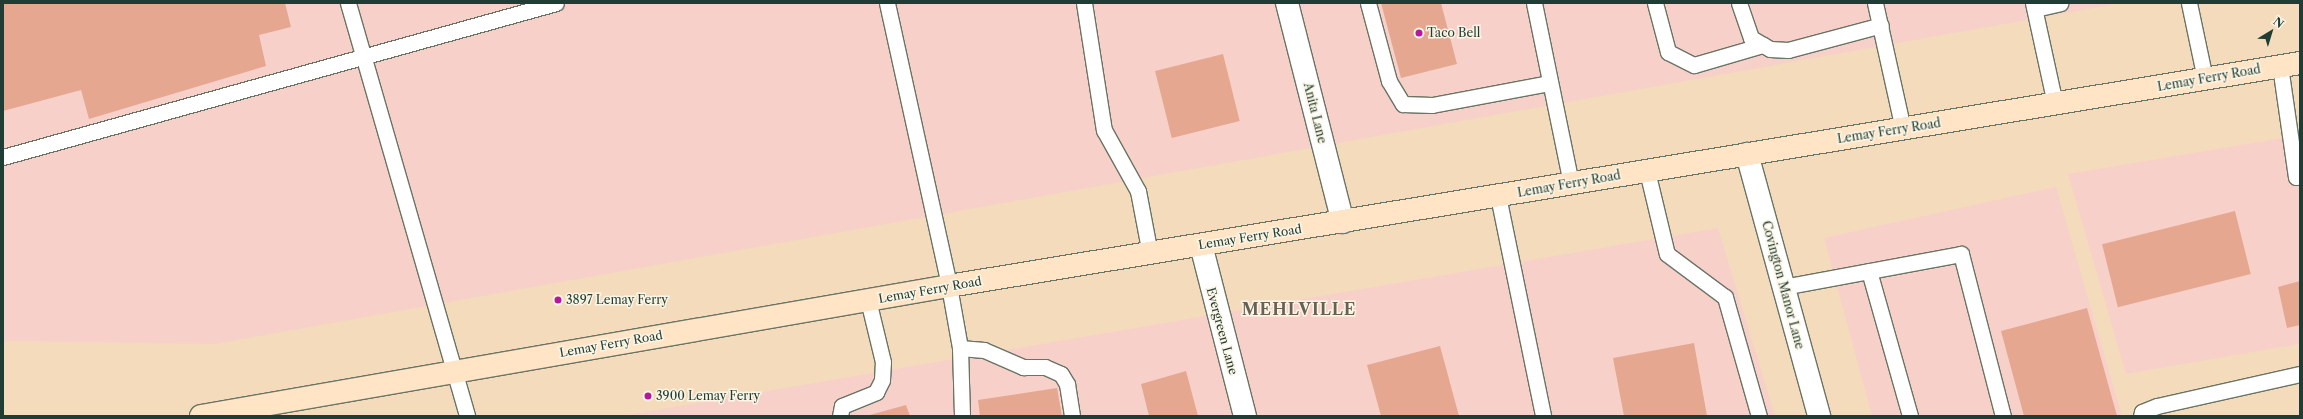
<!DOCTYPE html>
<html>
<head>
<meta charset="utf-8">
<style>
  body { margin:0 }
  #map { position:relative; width:2303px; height:419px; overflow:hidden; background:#f3dbbc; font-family:"Libre Caslon Text",serif }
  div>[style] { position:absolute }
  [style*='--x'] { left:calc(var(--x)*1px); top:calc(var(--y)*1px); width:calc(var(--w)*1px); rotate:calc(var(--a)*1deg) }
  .built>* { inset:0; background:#f7d1c9 }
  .building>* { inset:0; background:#e6a791; transform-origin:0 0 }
  .roads { filter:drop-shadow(1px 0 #697464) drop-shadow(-1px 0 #697464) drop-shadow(0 1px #697464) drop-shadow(0 -1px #697464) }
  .lane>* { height:15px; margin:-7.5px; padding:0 7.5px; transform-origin:7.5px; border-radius:7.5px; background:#fff }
  .street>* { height:22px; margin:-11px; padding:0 11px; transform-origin:11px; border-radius:11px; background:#fff }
  .secondary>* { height:22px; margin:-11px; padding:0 11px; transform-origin:11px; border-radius:11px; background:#ffe4c6 }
  .dots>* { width:11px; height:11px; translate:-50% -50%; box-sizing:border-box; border:2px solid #fcf5e5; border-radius:50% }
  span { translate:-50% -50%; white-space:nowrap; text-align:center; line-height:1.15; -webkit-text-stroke:3px #fcf5e5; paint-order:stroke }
  .poi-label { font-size:12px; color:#1f3d34 }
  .left { translate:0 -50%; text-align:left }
  .street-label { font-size:12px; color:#1f3d34 }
  .district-label { font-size:16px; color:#656255; font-weight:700; letter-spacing:1px }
  .frame { position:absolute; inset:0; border:4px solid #1f3d34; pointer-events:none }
  .north { position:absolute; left:2251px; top:12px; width:40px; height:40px; -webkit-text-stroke:3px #fcf5e5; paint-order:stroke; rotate:38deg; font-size:11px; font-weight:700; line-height:16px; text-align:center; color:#1f3d34 }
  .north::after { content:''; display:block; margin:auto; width:14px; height:18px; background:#1f3d34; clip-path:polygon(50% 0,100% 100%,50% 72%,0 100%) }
</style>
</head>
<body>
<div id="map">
  <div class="built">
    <i style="clip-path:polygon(3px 3px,2122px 3px,215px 344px,3px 341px)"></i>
    <i style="clip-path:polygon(2300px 135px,2300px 344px,2126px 374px,2068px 174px)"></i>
    <i style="clip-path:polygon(2056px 187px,2122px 416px,1872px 416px,1824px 238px)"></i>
    <i style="clip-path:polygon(1718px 228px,1775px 416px,622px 416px)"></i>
  </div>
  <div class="building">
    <i style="clip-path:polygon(3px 3px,285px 3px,291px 27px,259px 35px,266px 66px,89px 119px,81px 90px,3px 111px)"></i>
    <i style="clip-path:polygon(1381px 3px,1441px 3px,1457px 64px,1401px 78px)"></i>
    <i style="left:1223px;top:54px;width:69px;height:70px;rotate:76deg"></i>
    <i style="left:2235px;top:211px;width:65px;height:137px;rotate:76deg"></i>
    <i style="clip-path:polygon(2300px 281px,2300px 325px,2287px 328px,2278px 287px)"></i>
    <i style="clip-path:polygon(2087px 308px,2117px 416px,2024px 416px,2001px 331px)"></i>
    <i style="clip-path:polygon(1694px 343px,1707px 416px,1624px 416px,1613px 358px)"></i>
    <i style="clip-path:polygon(1440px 346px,1459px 416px,1381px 416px,1367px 365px)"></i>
    <i style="clip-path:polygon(1186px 371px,1198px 416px,1149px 416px,1141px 384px)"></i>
    <i style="clip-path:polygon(1057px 388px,1062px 416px,980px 416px,978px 400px)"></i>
    <i style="clip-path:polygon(906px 405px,910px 416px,866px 416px)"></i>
  </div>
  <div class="roads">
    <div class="lane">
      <i style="--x:348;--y:3;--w:430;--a:73.9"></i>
      <i style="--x:887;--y:3;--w:290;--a:77.6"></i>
      <i style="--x:949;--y:286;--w:63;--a:79.9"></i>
      <i style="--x:960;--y:348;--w:68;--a:88.3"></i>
      <i style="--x:1084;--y:3;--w:129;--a:81.1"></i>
      <i style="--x:1104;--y:130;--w:70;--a:60.9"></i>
      <i style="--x:1138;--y:191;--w:64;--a:79.2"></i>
      <i style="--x:1368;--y:3;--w:81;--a:74.9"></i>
      <i style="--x:1389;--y:81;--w:27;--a:59"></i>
      <i style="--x:1403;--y:104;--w:29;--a:2"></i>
      <i style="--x:1432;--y:105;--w:120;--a:-10.6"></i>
      <i style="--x:1534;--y:3;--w:185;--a:78.4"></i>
      <i style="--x:1655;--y:3;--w:51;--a:75.1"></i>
      <i style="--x:1668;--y:52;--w:29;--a:27"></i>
      <i style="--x:1694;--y:65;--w:72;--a:-16.2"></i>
      <i style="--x:1739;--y:3;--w:37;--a:71"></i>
      <i style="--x:1751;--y:38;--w:22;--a:30"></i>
      <i style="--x:1770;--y:49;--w:18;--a:3"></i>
      <i style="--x:1788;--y:50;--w:96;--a:-15"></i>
      <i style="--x:1875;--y:3;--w:129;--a:77.5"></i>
      <i style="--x:2033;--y:3;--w:103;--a:77.7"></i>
      <i style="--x:2189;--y:3;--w:78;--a:78.1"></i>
      <i style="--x:2035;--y:9;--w:26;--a:-13"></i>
      <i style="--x:2280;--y:66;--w:112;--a:81.8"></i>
      <i style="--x:2296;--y:177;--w:4;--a:-14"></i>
      <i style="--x:3;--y:157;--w:574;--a:-15.56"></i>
      <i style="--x:1647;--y:171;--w:85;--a:76.5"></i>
      <i style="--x:1667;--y:254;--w:72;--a:36.6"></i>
      <i style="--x:1725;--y:297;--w:124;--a:74.1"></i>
      <i style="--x:1498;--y:196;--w:225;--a:78.4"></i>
      <i style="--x:1869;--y:271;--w:151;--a:74.2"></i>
      <i style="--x:1783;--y:287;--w:181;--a:-10.5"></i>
      <i style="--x:1961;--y:254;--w:167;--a:75.5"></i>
      <i style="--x:960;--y:348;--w:24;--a:5"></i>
      <i style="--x:984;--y:350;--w:43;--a:23.6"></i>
      <i style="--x:1023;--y:367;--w:22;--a:0"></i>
      <i style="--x:1045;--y:367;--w:17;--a:24"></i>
      <i style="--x:1061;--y:374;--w:12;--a:59"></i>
      <i style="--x:1067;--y:384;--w:32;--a:81"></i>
      <i style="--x:840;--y:416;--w:10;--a:-79"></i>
      <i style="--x:842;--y:406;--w:37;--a:-22"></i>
      <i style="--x:876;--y:392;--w:13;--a:-63"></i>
      <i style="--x:882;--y:380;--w:18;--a:-87"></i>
      <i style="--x:883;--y:362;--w:64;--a:-103.6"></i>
      <i style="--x:2141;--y:416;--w:4;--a:-76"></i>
      <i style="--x:2142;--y:412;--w:16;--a:-22"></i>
      <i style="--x:2157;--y:406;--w:147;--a:-12.6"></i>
    </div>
    <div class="street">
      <i style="--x:1287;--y:3;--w:226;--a:75.7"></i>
      <i style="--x:1747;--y:154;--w:272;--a:74.6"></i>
      <i style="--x:1201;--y:245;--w:177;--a:75.6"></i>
    </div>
    <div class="secondary">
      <i style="--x:201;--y:416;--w:759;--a:-9.86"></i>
      <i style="--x:949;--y:286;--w:1369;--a:-9.37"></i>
    </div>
  </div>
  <div class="dots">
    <i style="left:1419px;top:33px;background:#b5179e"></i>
    <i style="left:558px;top:300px;background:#b5179e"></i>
    <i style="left:648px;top:396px;background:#b5179e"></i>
  </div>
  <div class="poi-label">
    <span class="left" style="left:1427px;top:33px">Taco Bell</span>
    <span class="left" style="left:566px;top:300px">3897 Lemay Ferry</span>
    <span class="left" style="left:656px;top:396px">3900 Lemay Ferry</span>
  </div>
  <div class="street-label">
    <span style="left:2209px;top:78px;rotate:-10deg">Lemay Ferry Road</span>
    <span style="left:1315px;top:113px;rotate:76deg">Anita Lane</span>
    <span style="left:1889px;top:131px;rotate:-9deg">Lemay Ferry Road</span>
    <span style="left:1569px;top:184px;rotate:-10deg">Lemay Ferry Road</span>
    <span style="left:1250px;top:237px;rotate:-9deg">Lemay Ferry Road</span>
    <span style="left:1783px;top:285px;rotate:75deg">Covington Manor Lane</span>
    <span style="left:930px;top:290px;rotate:-10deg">Lemay Ferry Road</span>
    <span style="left:1222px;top:331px;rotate:75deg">Evergreen Lane</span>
    <span style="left:611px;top:344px;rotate:-10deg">Lemay Ferry Road</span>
  </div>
  <div class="district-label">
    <span style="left:1299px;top:309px">MEHLVILLE</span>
  </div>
  <div class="frame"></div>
  <div class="north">N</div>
</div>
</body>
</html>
